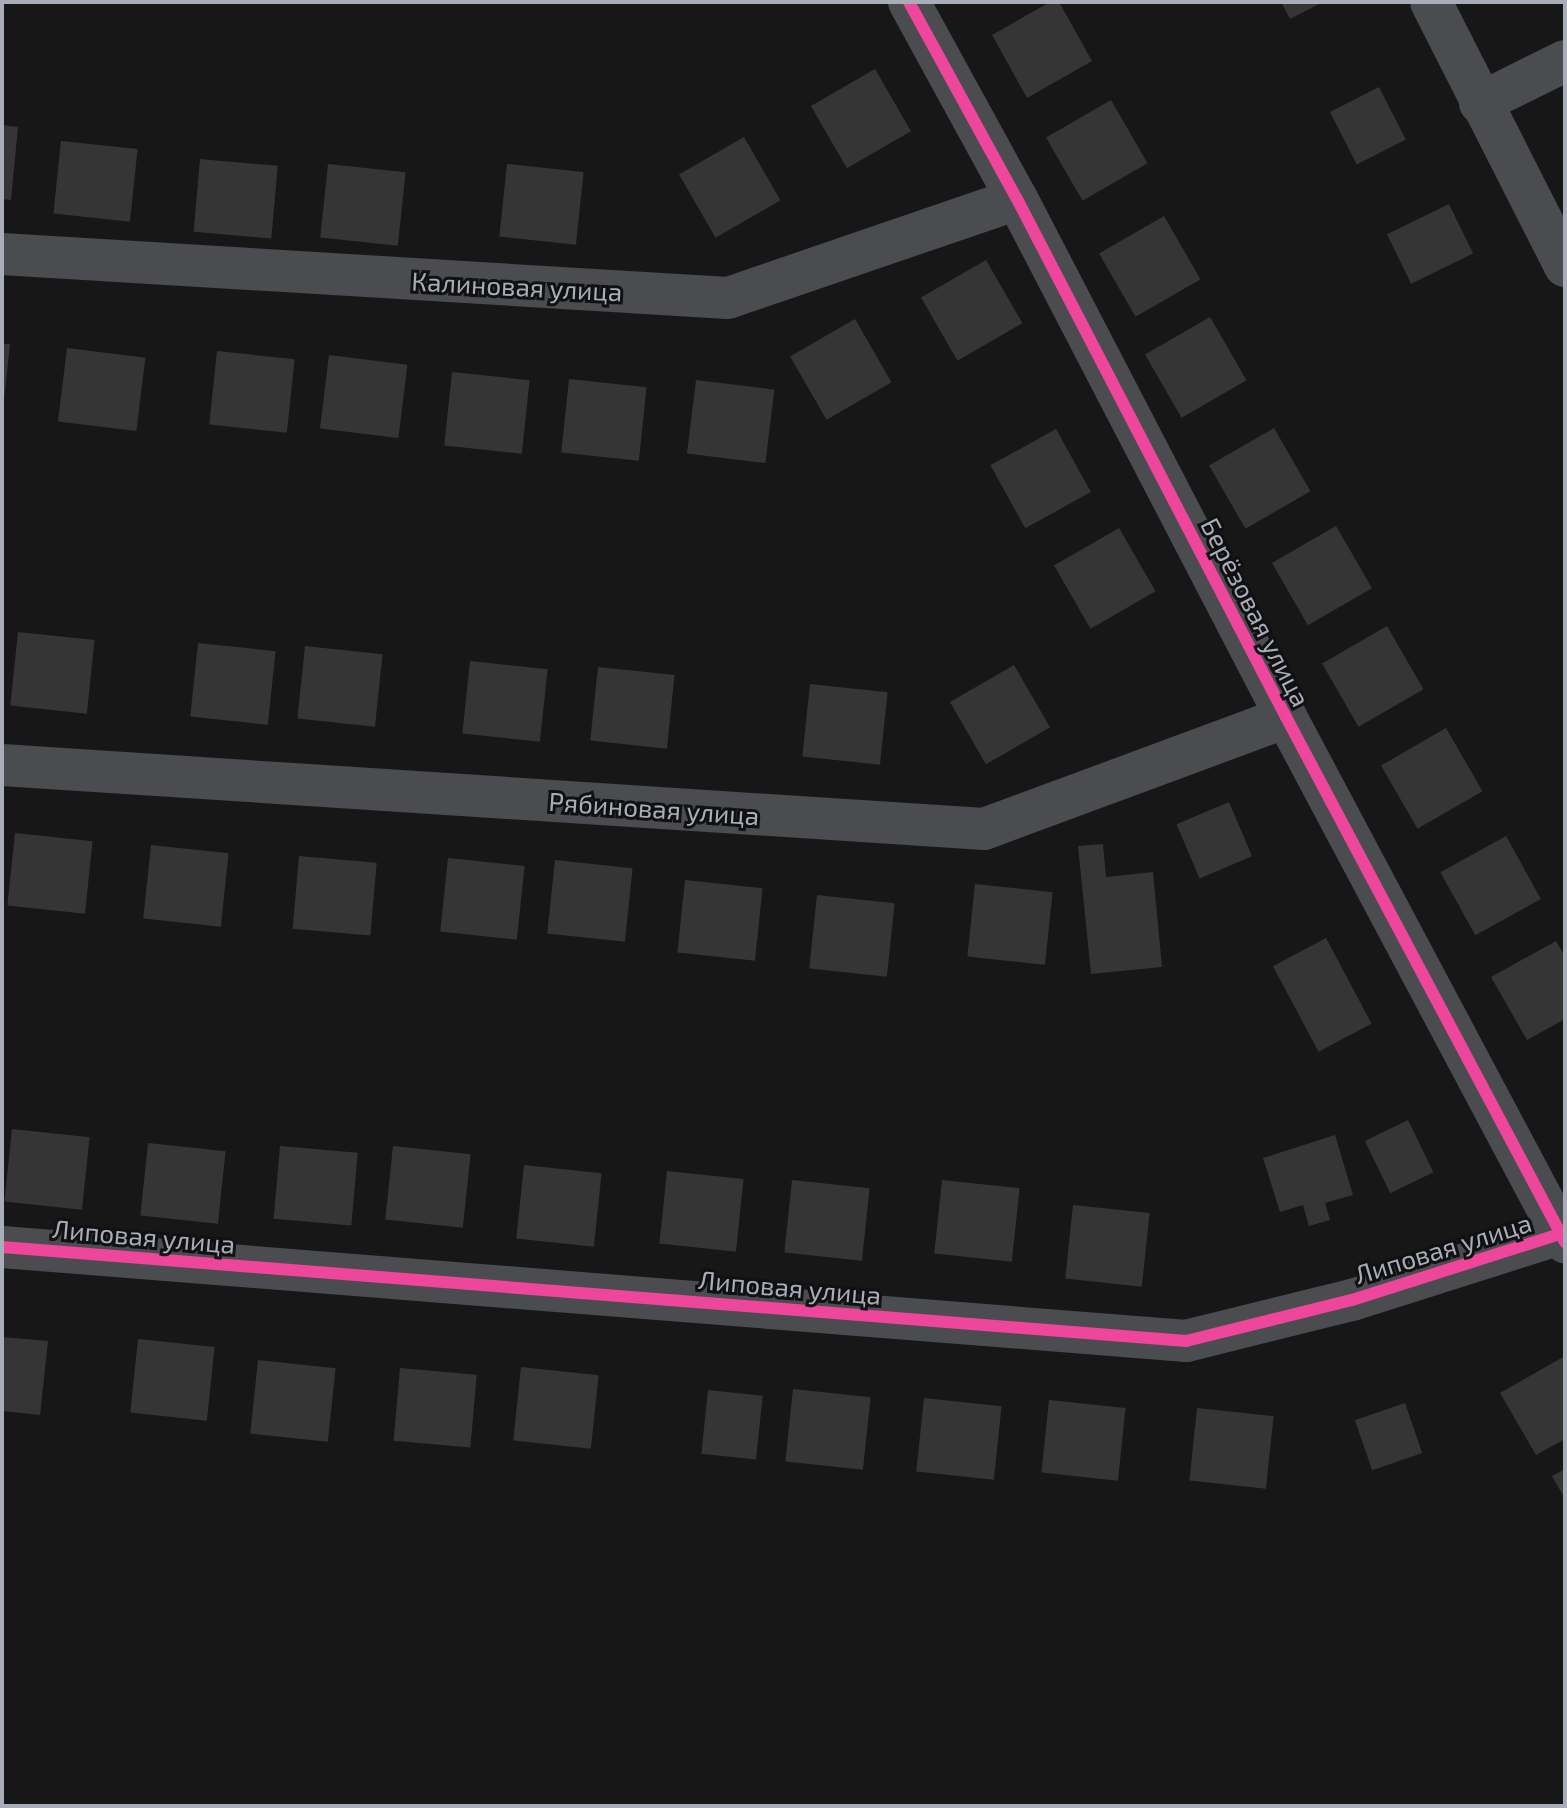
<!DOCTYPE html>
<html>
<head>
<meta charset="utf-8">
<style>
  body { margin:0 }
  #map { position:relative; width:1567px; height:1808px; overflow:hidden; background:#171717; font-family:"Exo 2",sans-serif }
  div>[style] { position:absolute }
  [style*='--x'] { left:calc(var(--x)*1px); top:calc(var(--y)*1px); width:calc(var(--w)*1px); rotate:calc(var(--a)*1deg) }
  .building>* { inset:0; background:#353536; transform-origin:0 0 }
  .street>* { height:42px; margin:-21px; padding:0 21px; transform-origin:21px; border-radius:21px; background:#4b4c50 }
  .cycleway>* { height:12px; margin:-6px; padding:0 6px; transform-origin:6px; border-radius:6px; background:#ed469a }
  span { translate:-50% -50%; white-space:nowrap; text-align:center; line-height:1.15; -webkit-text-stroke:6px #111113; paint-order:stroke }
  .street-label { font-size:26px; color:#a8adb8 }
  .frame { position:absolute; inset:0; border:4px solid #a8adb8; pointer-events:none }
</style>
</head>
<body>
<div id="map">
  <div class="building">
    <i style="clip-path:polygon(1050px 2px,1059px 2px,1092px 61px,1027px 98px,992px 35px)"></i>
    <i style="clip-path:polygon(1281px 2px,1323px 2px,1290px 19px)"></i>
    <i style="left:875px;top:69px;width:72px;height:74px;rotate:60deg"></i>
    <i style="left:1379px;top:87px;width:59px;height:55px;rotate:63deg"></i>
    <i style="left:1111px;top:100px;width:73px;height:75px;rotate:60deg"></i>
    <i style="clip-path:polygon(2px 125px,18px 127px,11px 200px,2px 199px)"></i>
    <i style="left:744px;top:137px;width:73px;height:75px;rotate:60deg"></i>
    <i style="left:61px;top:141px;width:77px;height:73px;rotate:6deg"></i>
    <i style="left:200px;top:159px;width:78px;height:73px;rotate:5deg"></i>
    <i style="left:328px;top:164px;width:78px;height:74px;rotate:6deg"></i>
    <i style="left:507px;top:164px;width:77px;height:73px;rotate:6deg"></i>
    <i style="left:1449px;top:204px;width:55px;height:69px;rotate:64deg"></i>
    <i style="left:1164px;top:216px;width:73px;height:75px;rotate:60deg"></i>
    <i style="left:986px;top:260px;width:73px;height:75px;rotate:60deg"></i>
    <i style="left:1210px;top:317px;width:73px;height:75px;rotate:60deg"></i>
    <i style="left:855px;top:319px;width:73px;height:75px;rotate:60deg"></i>
    <i style="clip-path:polygon(2px 344px,10px 344px,4px 401px,2px 400px)"></i>
    <i style="left:67px;top:348px;width:79px;height:74px;rotate:7deg"></i>
    <i style="left:217px;top:351px;width:78px;height:74px;rotate:6deg"></i>
    <i style="left:329px;top:355px;width:79px;height:74px;rotate:7deg"></i>
    <i style="left:452px;top:372px;width:78px;height:74px;rotate:6deg"></i>
    <i style="left:569px;top:379px;width:78px;height:74px;rotate:6deg"></i>
    <i style="left:696px;top:380px;width:79px;height:74px;rotate:7deg"></i>
    <i style="left:1274px;top:428px;width:73px;height:75px;rotate:60deg"></i>
    <i style="left:1056px;top:429px;width:72px;height:75px;rotate:61deg"></i>
    <i style="left:1336px;top:526px;width:72px;height:74px;rotate:60deg"></i>
    <i style="left:1119px;top:528px;width:73px;height:75px;rotate:60deg"></i>
    <i style="left:1387px;top:626px;width:73px;height:75px;rotate:60deg"></i>
    <i style="left:18px;top:632px;width:77px;height:74px;rotate:6deg"></i>
    <i style="left:198px;top:643px;width:78px;height:74px;rotate:6deg"></i>
    <i style="left:305px;top:646px;width:78px;height:73px;rotate:6deg"></i>
    <i style="left:470px;top:661px;width:78px;height:73px;rotate:6deg"></i>
    <i style="left:1014px;top:665px;width:72px;height:74px;rotate:60deg"></i>
    <i style="left:598px;top:667px;width:77px;height:74px;rotate:6deg"></i>
    <i style="left:810px;top:684px;width:78px;height:73px;rotate:6deg"></i>
    <i style="left:1446px;top:728px;width:73px;height:75px;rotate:60deg"></i>
    <i style="left:1229px;top:802px;width:59px;height:57px;rotate:67deg"></i>
    <i style="left:15px;top:833px;width:78px;height:73px;rotate:6deg"></i>
    <i style="left:1506px;top:836px;width:72px;height:75px;rotate:61deg"></i>
    <i style="clip-path:polygon(1103px 844px,1106px 877px,1153px 872px,1162px 967px,1091px 974px,1078px 846px)"></i>
    <i style="left:151px;top:845px;width:78px;height:74px;rotate:6deg"></i>
    <i style="left:299px;top:856px;width:78px;height:73px;rotate:5deg"></i>
    <i style="left:448px;top:858px;width:77px;height:74px;rotate:6deg"></i>
    <i style="left:555px;top:860px;width:78px;height:74px;rotate:6deg"></i>
    <i style="left:685px;top:880px;width:78px;height:73px;rotate:6deg"></i>
    <i style="left:975px;top:884px;width:78px;height:73px;rotate:6deg"></i>
    <i style="left:817px;top:895px;width:78px;height:74px;rotate:6deg"></i>
    <i style="left:1326px;top:938px;width:97px;height:60px;rotate:62deg"></i>
    <i style="clip-path:polygon(1556px 941px,1565px 956px,1565px 1019px,1527px 1040px,1491px 977px)"></i>
    <i style="left:1408px;top:1120px;width:58px;height:48px;rotate:64deg"></i>
    <i style="left:12px;top:1129px;width:78px;height:73px;rotate:6deg"></i>
    <i style="clip-path:polygon(1335px 1135px,1353px 1195px,1325px 1203px,1330px 1220px,1309px 1226px,1303px 1205px,1280px 1212px,1263px 1158px)"></i>
    <i style="left:148px;top:1143px;width:78px;height:73px;rotate:6deg"></i>
    <i style="left:280px;top:1146px;width:78px;height:73px;rotate:5deg"></i>
    <i style="left:393px;top:1146px;width:78px;height:74px;rotate:6deg"></i>
    <i style="left:524px;top:1165px;width:78px;height:74px;rotate:6deg"></i>
    <i style="left:667px;top:1171px;width:77px;height:73px;rotate:6deg"></i>
    <i style="left:792px;top:1180px;width:78px;height:73px;rotate:6deg"></i>
    <i style="left:942px;top:1180px;width:78px;height:74px;rotate:6deg"></i>
    <i style="left:1073px;top:1205px;width:77px;height:74px;rotate:6deg"></i>
    <i style="clip-path:polygon(2px 1337px,48px 1341px,40px 1415px,2px 1411px)"></i>
    <i style="left:138px;top:1339px;width:77px;height:74px;rotate:6deg"></i>
    <i style="clip-path:polygon(1565px 1356px,1565px 1439px,1536px 1455px,1500px 1393px)"></i>
    <i style="left:258px;top:1360px;width:78px;height:74px;rotate:6deg"></i>
    <i style="left:521px;top:1367px;width:78px;height:74px;rotate:6deg"></i>
    <i style="left:400px;top:1368px;width:77px;height:73px;rotate:5deg"></i>
    <i style="left:793px;top:1389px;width:78px;height:73px;rotate:6deg"></i>
    <i style="left:708px;top:1390px;width:55px;height:64px;rotate:6deg"></i>
    <i style="left:924px;top:1398px;width:78px;height:74px;rotate:6deg"></i>
    <i style="left:1049px;top:1400px;width:77px;height:73px;rotate:6deg"></i>
    <i style="left:1405px;top:1403px;width:53px;height:53px;rotate:71deg"></i>
    <i style="left:1197px;top:1408px;width:77px;height:73px;rotate:6deg"></i>
    <i style="clip-path:polygon(1565px 1469px,1565px 1499px,1552px 1476px)"></i>
  </div>
  <div class="street">
    <i style="--x:909;--y:2;--w:225;--a:61.3"></i>
    <i style="--x:1017;--y:199;--w:584;--a:62.56"></i>
    <i style="--x:1286;--y:717;--w:595;--a:62.01"></i>
    <i style="--x:1431;--y:2;--w:296;--a:63.1"></i>
    <i style="--x:1480;--y:103;--w:95;--a:-26.3"></i>
    <i style="--x:2;--y:254;--w:727;--a:3.47"></i>
    <i style="--x:728;--y:298;--w:305;--a:-18.9"></i>
    <i style="--x:2;--y:765;--w:984;--a:3.73"></i>
    <i style="--x:984;--y:829;--w:322;--a:-20.3"></i>
    <i style="--x:2;--y:1247;--w:1188;--a:4.54"></i>
    <i style="--x:1186;--y:1341;--w:171;--a:-13.9"></i>
    <i style="--x:1352;--y:1300;--w:218;--a:-17.6"></i>
  </div>
  <div class="cycleway">
    <i style="--x:909;--y:2;--w:225;--a:61.3"></i>
    <i style="--x:1017;--y:199;--w:584;--a:62.56"></i>
    <i style="--x:1286;--y:717;--w:595;--a:62.01"></i>
    <i style="--x:2;--y:1247;--w:1188;--a:4.54"></i>
    <i style="--x:1186;--y:1341;--w:171;--a:-13.9"></i>
    <i style="--x:1352;--y:1300;--w:218;--a:-17.6"></i>
  </div>
  <div class="street-label">
    <span style="left:517px;top:286px;rotate:3deg">Калиновая улица</span>
    <span style="left:1256px;top:612px;rotate:63deg">Берёзовая улица</span>
    <span style="left:654px;top:808px;rotate:4deg">Рябиновая улица</span>
    <span style="left:144px;top:1236px;rotate:5deg">Липовая улица</span>
    <span style="left:1443px;top:1248px;rotate:-17deg">Липовая улица</span>
    <span style="left:790px;top:1287px;rotate:5deg">Липовая улица</span>
  </div>
  <div class="frame"></div>
</div>
</body>
</html>
